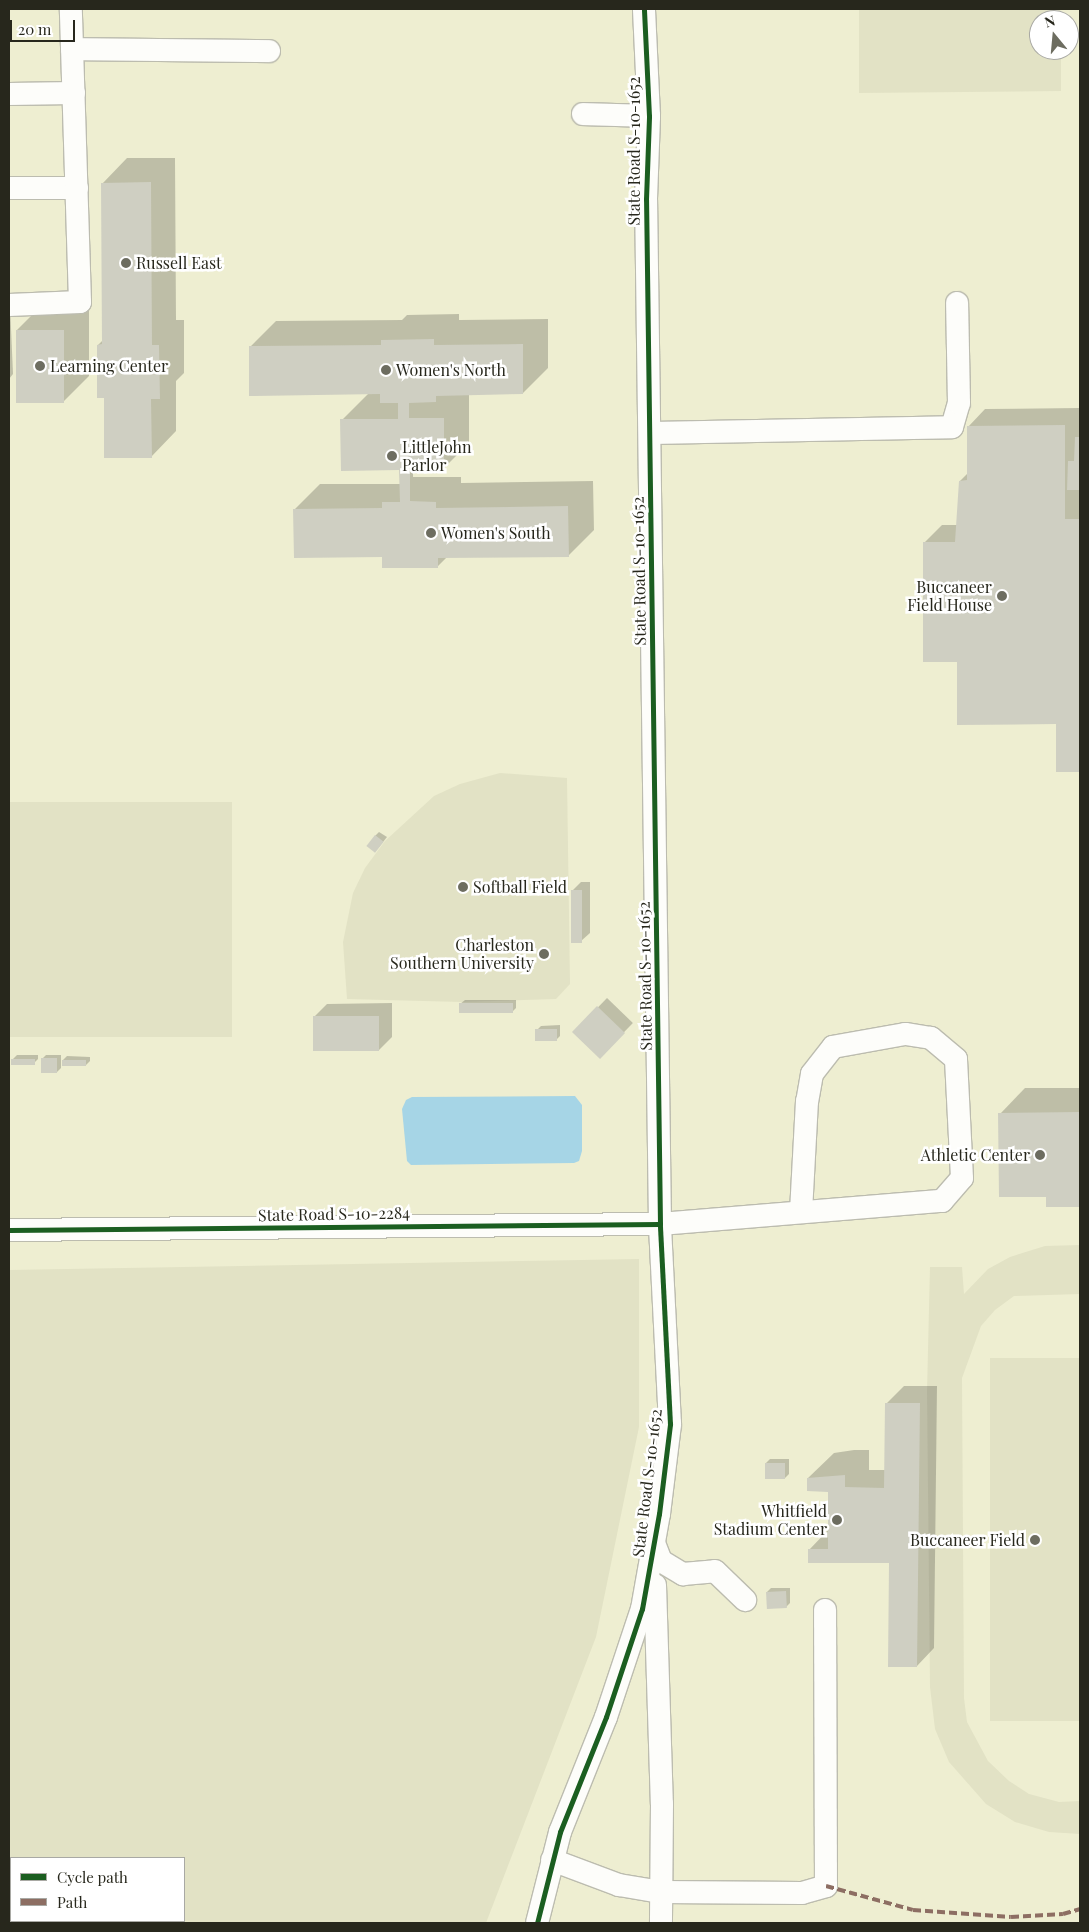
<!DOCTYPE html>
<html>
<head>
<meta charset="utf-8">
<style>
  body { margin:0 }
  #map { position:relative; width:1089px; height:1932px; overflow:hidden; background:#f0f0df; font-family:"Playfair Display",serif }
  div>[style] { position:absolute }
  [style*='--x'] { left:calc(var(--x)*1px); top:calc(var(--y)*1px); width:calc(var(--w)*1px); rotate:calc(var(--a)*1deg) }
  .built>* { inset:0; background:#eeeed1 }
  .green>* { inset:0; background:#e2e2c5; transform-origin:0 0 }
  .water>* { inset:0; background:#a6d5e6 }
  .shadow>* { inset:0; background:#0003; transform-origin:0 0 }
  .building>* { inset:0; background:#cfcfc2; transform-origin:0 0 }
  .roads { filter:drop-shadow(1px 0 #bcbcaf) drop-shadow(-1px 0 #bcbcaf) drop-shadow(0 1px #bcbcaf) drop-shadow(0 -1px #bcbcaf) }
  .minor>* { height:22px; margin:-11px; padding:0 11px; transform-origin:11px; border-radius:11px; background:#fdfdfa }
  .quiet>* { height:4px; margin-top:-2px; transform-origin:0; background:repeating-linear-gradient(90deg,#8d6e63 0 8px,transparent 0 12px) }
  .cycleway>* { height:5px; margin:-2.5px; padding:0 2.5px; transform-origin:2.5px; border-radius:2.5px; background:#1b5e20 }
  .dots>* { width:14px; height:14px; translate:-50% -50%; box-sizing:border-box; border:2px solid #fff; border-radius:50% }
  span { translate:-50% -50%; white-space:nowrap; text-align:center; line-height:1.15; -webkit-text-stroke:5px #fff; paint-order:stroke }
  .street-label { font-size:16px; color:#27271c }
  .poi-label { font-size:16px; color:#27271c }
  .left { translate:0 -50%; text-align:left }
  .right { translate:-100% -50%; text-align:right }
  .frame { position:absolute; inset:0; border:10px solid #27271c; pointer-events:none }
  .legend { position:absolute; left:10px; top:1857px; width:175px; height:65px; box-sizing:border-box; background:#fff; border:1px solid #a9a9a4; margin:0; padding:6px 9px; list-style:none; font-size:15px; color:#27271c }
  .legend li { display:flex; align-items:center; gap:10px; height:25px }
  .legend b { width:25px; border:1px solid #a9a9a4 }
  .north { position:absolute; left:1029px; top:10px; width:50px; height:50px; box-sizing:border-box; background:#fff; border:1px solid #a9a9a4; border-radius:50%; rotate:343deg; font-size:14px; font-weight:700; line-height:20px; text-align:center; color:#27271c }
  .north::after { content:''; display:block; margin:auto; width:18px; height:22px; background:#6d6d60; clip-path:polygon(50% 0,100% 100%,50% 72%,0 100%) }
  .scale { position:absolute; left:10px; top:20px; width:65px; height:22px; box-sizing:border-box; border:2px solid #27271c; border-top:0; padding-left:6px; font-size:15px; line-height:18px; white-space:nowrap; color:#27271c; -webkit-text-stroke:4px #fff; paint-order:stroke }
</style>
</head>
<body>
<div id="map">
  <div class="built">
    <i style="clip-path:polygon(evenodd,9px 9px,1080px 9px,1080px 1923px,9px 1923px,9px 9px,1039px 20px,1069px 20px,1069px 50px,1039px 50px,1039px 20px,9px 9px,11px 1858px,184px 1858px,184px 1921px,11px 1921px,11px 1858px)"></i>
  </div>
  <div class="green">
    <i style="clip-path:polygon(859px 9px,1060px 9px,1060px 20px,1039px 20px,1039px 50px,1061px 50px,1061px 91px,859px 93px)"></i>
    <i style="clip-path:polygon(500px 773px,567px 778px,570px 984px,556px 999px,462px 1002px,347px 999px,343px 942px,353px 893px,365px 868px,385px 841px,434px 796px,460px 784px)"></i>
    <i style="left:232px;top:802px;width:235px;height:223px;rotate:90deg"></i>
    <i style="clip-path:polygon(1080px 1245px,1080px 1294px,1014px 1296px,995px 1310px,981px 1326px,962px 1378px,964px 1698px,967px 1722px,988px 1761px,1009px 1781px,1029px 1794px,1059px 1802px,1080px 1801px,1080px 1834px,1049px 1832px,1015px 1822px,986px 1804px,949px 1762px,935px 1729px,930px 1687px,927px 1392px,930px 1267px,962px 1267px,964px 1294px,988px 1269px,1010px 1257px,1045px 1246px)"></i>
    <i style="clip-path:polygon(evenodd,639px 1259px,639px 1427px,596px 1637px,486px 1923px,9px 1922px,9px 1270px,639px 1259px,11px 1858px,184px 1858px,184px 1921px,11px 1921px,11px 1858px)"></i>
    <i style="left:1080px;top:1358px;width:363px;height:90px;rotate:90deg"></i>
  </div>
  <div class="water">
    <i style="clip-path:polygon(575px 1096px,582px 1105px,582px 1151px,579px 1161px,574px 1163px,411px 1165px,407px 1161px,402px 1109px,406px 1100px,412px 1097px)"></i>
  </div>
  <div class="shadow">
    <i style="clip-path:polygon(127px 158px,175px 158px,176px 320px,184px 320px,184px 373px,176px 381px,176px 431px,151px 457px,105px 397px,98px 345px,103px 340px,102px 184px)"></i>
    <i style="clip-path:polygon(9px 282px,13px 374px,9px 379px)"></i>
    <i style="clip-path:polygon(42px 305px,89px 305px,89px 376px,64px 401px,17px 330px)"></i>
    <i style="clip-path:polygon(459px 314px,459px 320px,548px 319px,548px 368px,523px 393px,469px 394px,469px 443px,444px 468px,413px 468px,413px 477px,461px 477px,461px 483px,593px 481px,594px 530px,568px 556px,447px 557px,437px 567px,295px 509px,320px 484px,401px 484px,400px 469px,342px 420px,369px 393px,250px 347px,276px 321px,402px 320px,407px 315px)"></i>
    <i style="clip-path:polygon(1080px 408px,1080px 771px,1057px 771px,1057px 723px,958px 660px,924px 543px,942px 525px,957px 525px,960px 481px,968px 473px,968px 427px,985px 409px)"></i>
    <i style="clip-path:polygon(379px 832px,387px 837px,379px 847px,375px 836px)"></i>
    <i style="clip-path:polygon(581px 882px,590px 882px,590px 933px,581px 941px,572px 891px)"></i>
    <i style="left:607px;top:998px;width:36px;height:47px;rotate:44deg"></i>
    <i style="clip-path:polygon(465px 1000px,516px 1000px,516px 1008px,512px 1012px,460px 1004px)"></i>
    <i style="clip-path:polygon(392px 1003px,392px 1037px,379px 1050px,314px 1017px,327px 1004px)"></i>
    <i style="clip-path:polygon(560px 1025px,560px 1036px,556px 1040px,537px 1030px,541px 1026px)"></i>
    <i style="clip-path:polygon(17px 1055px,38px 1055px,38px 1059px,34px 1063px,13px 1059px)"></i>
    <i style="clip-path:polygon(46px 1055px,61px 1055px,61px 1068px,57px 1072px,42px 1059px)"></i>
    <i style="clip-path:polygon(67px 1056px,90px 1057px,90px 1061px,86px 1065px,63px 1060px)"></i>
    <i style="clip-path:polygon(1025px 1088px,1080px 1088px,1079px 1205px,1047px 1196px,1000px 1114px)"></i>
    <i style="clip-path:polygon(904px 1386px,937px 1386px,934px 1648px,917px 1666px,890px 1562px,809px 1550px,829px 1529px,829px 1490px,808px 1478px,834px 1453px,854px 1450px,869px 1450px,869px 1470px,885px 1470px,886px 1404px)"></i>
    <i style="clip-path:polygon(770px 1459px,789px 1459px,789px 1474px,785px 1478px,766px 1463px)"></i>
    <i style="clip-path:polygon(771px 1588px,790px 1588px,790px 1603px,786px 1607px,767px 1592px)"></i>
  </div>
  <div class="building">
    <i style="clip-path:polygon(151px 182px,152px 345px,159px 345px,160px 399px,151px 399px,152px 458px,104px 458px,104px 398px,97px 398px,97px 345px,102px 344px,101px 183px)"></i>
    <i style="left:16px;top:330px;width:48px;height:73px"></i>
    <i style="clip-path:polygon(434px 339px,434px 345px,523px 344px,523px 394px,436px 396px,436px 402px,409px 403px,409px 418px,444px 418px,444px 469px,410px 470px,410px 501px,436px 502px,436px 508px,568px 506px,569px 557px,438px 558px,438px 568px,382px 568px,382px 557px,294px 558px,293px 509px,382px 508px,382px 502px,400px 502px,399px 470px,341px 471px,340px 419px,398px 419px,398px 403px,380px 403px,380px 394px,249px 396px,249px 346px,381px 345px,381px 340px)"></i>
    <i style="clip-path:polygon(1065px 425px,1065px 519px,1080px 519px,1080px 772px,1056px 772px,1056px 724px,957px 725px,957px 662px,923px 662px,923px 542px,955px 542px,959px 481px,967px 480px,967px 426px)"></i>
    <i style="clip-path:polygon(1075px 437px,1080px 437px,1080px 490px,1067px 490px,1068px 461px,1074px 461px)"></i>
    <i style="left:375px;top:835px;width:11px;height:14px;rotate:38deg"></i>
    <i style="left:571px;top:890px;width:11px;height:53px"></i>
    <i style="left:513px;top:1003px;width:10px;height:54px;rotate:90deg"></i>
    <i style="left:597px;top:1006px;width:39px;height:36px;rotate:44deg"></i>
    <i style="left:379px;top:1016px;width:35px;height:66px;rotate:90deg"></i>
    <i style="left:535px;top:1029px;width:22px;height:12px"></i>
    <i style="left:41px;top:1058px;width:16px;height:15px"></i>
    <i style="left:11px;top:1059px;width:24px;height:6px"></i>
    <i style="left:62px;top:1060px;width:24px;height:6px"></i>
    <i style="clip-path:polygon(1080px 1112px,1080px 1207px,1046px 1207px,1046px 1197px,999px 1197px,998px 1113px)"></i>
    <i style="clip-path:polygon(885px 1403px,920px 1403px,917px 1667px,888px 1667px,889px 1563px,808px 1563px,808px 1549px,828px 1549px,828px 1492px,807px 1491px,807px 1478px,845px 1475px,845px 1487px,884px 1488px)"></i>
    <i style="left:765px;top:1463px;width:20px;height:16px"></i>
    <i style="left:786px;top:1591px;width:17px;height:20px;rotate:87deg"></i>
  </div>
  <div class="roads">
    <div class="minor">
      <i style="--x:72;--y:49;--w:197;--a:0.6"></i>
      <i style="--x:9;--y:94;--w:65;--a:-0.9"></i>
      <i style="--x:583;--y:114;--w:66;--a:1.7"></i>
      <i style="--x:9;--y:188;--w:68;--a:0"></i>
      <i style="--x:9;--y:305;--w:71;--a:-2.4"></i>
      <i style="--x:80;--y:302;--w:293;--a:-91.8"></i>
      <i style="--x:652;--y:433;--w:300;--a:-1.1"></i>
      <i style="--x:952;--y:427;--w:25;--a:-74"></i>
      <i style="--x:959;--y:403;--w:100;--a:-91.1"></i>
      <i style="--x:9;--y:1230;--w:651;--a:-0.53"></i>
      <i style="--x:660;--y:1224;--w:283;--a:-4.7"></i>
      <i style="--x:942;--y:1201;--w:30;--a:-49"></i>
      <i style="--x:962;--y:1178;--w:119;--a:-92.9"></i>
      <i style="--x:956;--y:1059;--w:33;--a:-140"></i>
      <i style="--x:931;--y:1038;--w:26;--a:-171"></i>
      <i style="--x:905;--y:1034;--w:73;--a:169.8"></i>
      <i style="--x:833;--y:1047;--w:34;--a:128"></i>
      <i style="--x:812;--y:1074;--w:27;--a:100"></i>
      <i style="--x:807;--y:1101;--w:110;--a:93.1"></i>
      <i style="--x:654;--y:1548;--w:5;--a:-90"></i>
      <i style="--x:654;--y:1543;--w:19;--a:69"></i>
      <i style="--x:661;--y:1561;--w:26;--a:31"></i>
      <i style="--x:683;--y:1574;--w:32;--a:-5"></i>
      <i style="--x:715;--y:1571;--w:42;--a:44"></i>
      <i style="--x:655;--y:1585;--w:219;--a:88.2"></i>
      <i style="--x:662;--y:1804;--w:119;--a:90.5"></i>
      <i style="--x:552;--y:1860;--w:72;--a:20.5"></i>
      <i style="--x:619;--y:1885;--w:43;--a:9.5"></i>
      <i style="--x:661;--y:1892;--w:141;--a:0.4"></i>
      <i style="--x:802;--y:1893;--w:25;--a:-16"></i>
      <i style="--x:826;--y:1886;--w:276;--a:-90.2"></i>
      <i style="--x:537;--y:1923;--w:94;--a:-75.8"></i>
      <i style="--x:560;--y:1832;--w:124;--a:-68.2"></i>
      <i style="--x:606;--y:1717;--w:114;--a:-71.6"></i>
      <i style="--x:642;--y:1609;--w:97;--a:-79.9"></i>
      <i style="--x:659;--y:1514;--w:91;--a:-83"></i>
      <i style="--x:670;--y:1424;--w:200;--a:-92.9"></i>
      <i style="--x:660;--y:1224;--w:1025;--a:-90.78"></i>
      <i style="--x:646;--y:199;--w:83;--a:-87.9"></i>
      <i style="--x:649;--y:116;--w:107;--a:-92.7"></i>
    </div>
  </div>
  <div class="quiet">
    <i style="--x:826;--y:1886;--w:90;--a:15.4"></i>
    <i style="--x:913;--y:1910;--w:98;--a:4.1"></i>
    <i style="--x:1011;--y:1917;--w:52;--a:-3.3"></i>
    <i style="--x:1063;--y:1914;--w:18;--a:-16"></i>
  </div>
  <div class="cycleway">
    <i style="--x:9;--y:1230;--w:651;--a:-0.53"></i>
    <i style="--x:537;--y:1923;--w:94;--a:-75.8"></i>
    <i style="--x:560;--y:1832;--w:124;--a:-68.2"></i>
    <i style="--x:606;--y:1717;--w:114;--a:-71.6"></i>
    <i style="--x:642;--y:1609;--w:97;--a:-79.9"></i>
    <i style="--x:659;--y:1514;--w:91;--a:-83"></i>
    <i style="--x:670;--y:1424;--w:200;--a:-92.9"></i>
    <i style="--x:660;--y:1224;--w:1025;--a:-90.78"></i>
    <i style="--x:646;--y:199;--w:83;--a:-87.9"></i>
    <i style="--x:649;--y:116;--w:107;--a:-92.7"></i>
  </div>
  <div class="dots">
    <i style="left:126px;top:263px;background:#6d6d60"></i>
    <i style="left:40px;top:366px;background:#6d6d60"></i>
    <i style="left:386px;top:370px;background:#6d6d60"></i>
    <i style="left:392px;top:456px;background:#6d6d60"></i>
    <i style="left:431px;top:533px;background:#6d6d60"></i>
    <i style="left:1002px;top:596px;background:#6d6d60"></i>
    <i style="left:463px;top:887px;background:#6d6d60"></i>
    <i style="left:544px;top:954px;background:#6d6d60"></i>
    <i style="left:1040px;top:1155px;background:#6d6d60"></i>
    <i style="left:837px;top:1520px;background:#6d6d60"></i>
    <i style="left:1035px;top:1540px;background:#6d6d60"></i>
  </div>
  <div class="street-label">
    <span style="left:634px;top:151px;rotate:-90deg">State Road S-10-1652</span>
    <span style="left:639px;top:571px;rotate:-91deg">State Road S-10-1652</span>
    <span style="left:645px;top:976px;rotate:-91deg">State Road S-10-1652</span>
    <span style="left:334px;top:1214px;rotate:-1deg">State Road S-10-2284</span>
    <span style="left:647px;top:1483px;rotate:-83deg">State Road S-10-1652</span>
  </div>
  <div class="poi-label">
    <span class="left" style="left:136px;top:263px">Russell East</span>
    <span class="left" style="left:50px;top:366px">Learning Center</span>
    <span class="left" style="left:396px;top:370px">Women's North</span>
    <span class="left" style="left:402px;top:456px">LittleJohn<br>Parlor</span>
    <span class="left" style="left:441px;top:533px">Women's South</span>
    <span class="right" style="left:992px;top:596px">Buccaneer<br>Field House</span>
    <span class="left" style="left:473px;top:887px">Softball Field</span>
    <span class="right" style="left:534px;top:954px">Charleston<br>Southern University</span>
    <span class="right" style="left:1030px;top:1155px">Athletic Center</span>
    <span class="right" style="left:827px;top:1520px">Whitfield<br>Stadium Center</span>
    <span class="right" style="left:1025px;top:1540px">Buccaneer Field</span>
  </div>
  <div class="frame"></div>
  <ul class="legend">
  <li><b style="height:6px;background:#1b5e20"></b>Cycle path</li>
  <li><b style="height:6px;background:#8d6e63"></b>Path</li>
  </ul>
  <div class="north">N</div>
  <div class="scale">20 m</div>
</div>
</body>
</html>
